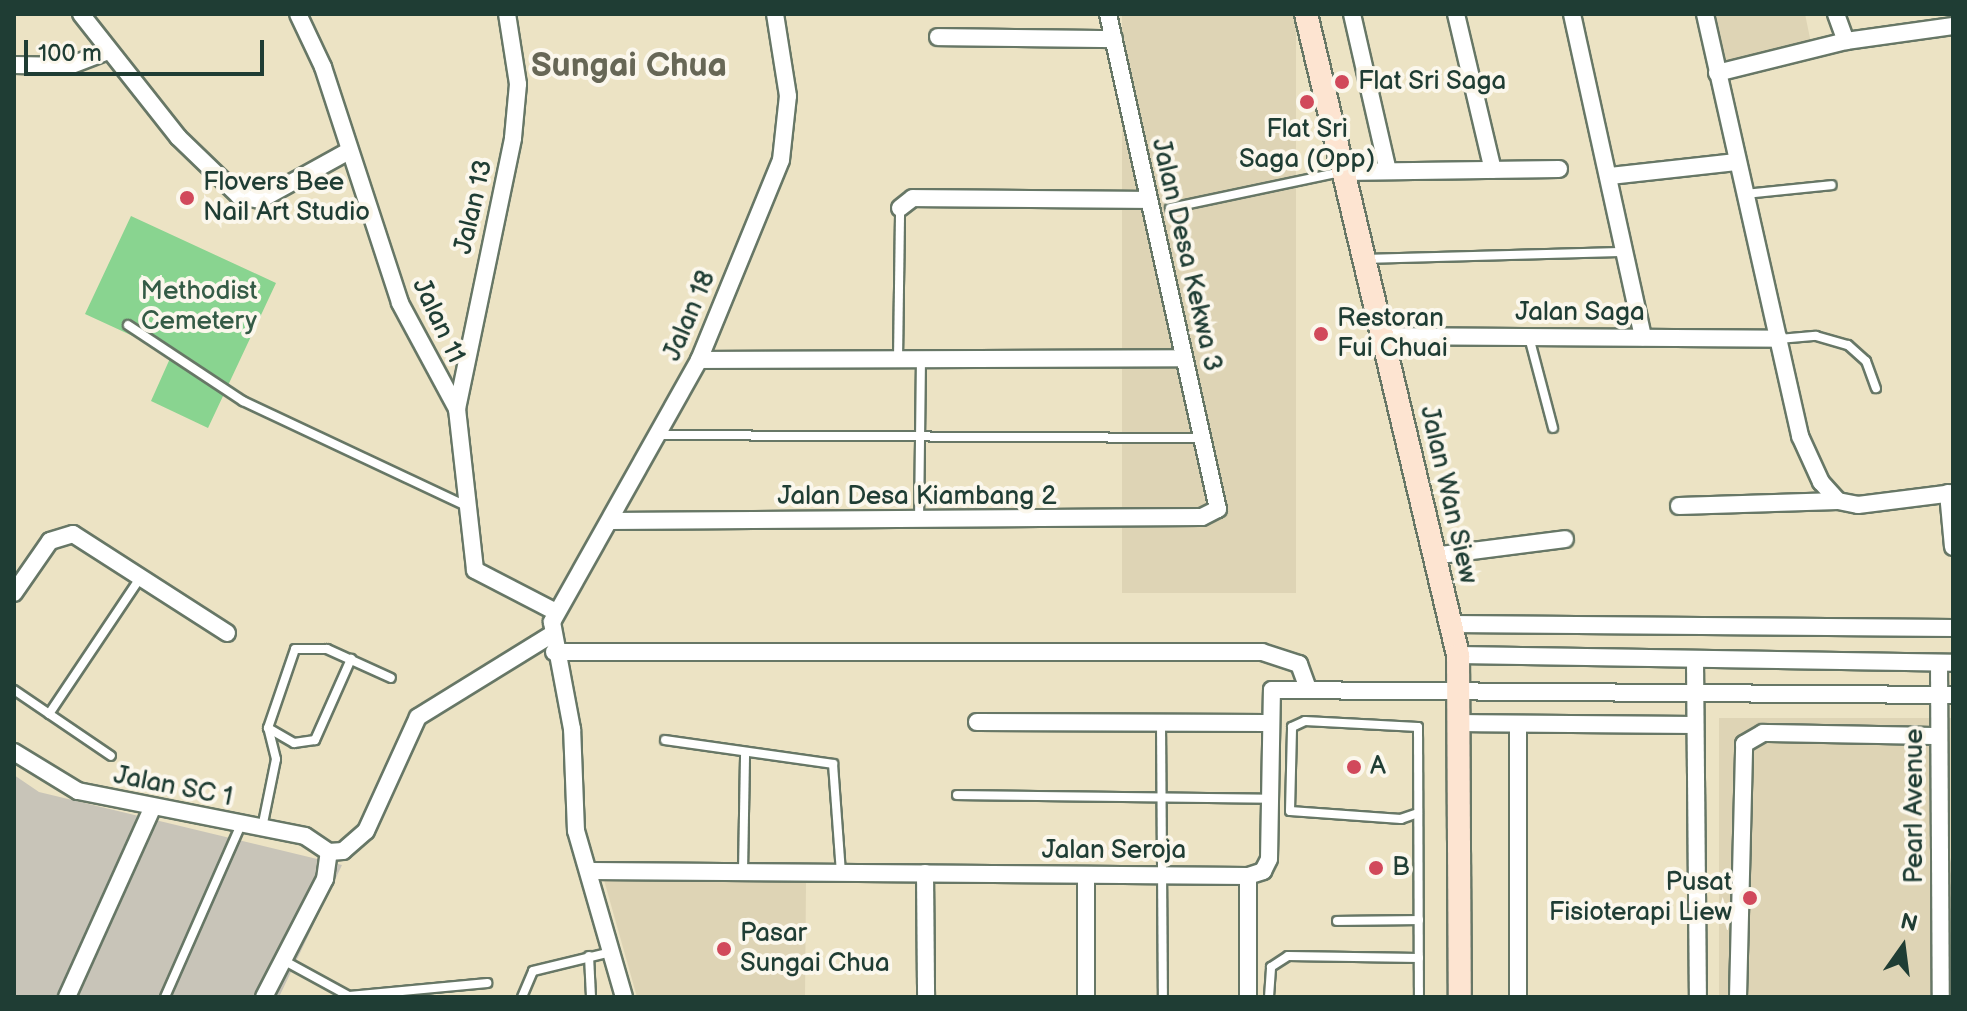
<!DOCTYPE html>
<html>
<head>
<meta charset="utf-8">
<style>
  body { margin:0 }
  #map { position:relative; width:1967px; height:1011px; overflow:hidden; background:#ece3c4; font-family:"Balsamiq Sans",sans-serif }
  div>[style] { position:absolute }
  [style*='--x'] { left:calc(var(--x)*1px); top:calc(var(--y)*1px); width:calc(var(--w)*1px); rotate:calc(var(--a)*1deg) }
  .built>* { inset:0; background:#ded4b5; transform-origin:0 0 }
  .industrial>* { inset:0; background:#c8c4b8 }
  .green>* { inset:0; background:#89d490 }
  .roads { filter:drop-shadow(2px 0 #677766) drop-shadow(-2px 0 #677766) drop-shadow(0 2px #677766) drop-shadow(0 -2px #677766) }
  .lane>* { height:8px; margin:-4px; padding:0 4px; transform-origin:4px; border-radius:4px; background:#fff }
  .street>* { height:16px; margin:-8px; padding:0 8px; transform-origin:8px; border-radius:8px; background:#fff }
  .secondary>* { height:22px; margin:-11px; padding:0 11px; transform-origin:11px; border-radius:11px; background:#fde4d1 }
  .dots>* { width:22px; height:22px; translate:-50% -50%; box-sizing:border-box; border:4px solid #fbf7ec; border-radius:50% }
  span { translate:-50% -50%; white-space:nowrap; text-align:center; line-height:1.15; -webkit-text-stroke:8px #fbf7ec; paint-order:stroke }
  .poi-label { font-size:26px; color:#1f3d34 }
  .left { translate:0 -50%; text-align:left }
  .right { translate:-100% -50%; text-align:right }
  .street-label { font-size:26px; color:#1f3d34 }
  .park-label { font-size:26px; color:#345b46 }
  .district-label { font-size:34px; color:#676756; font-weight:700 }
  .frame { position:absolute; inset:0; border:16px solid #1f3d34; pointer-events:none }
  .north { position:absolute; left:1863px; top:907px; width:80px; height:80px; -webkit-text-stroke:6px #fbf7ec; paint-order:stroke; rotate:14deg; font-size:22px; font-weight:700; line-height:32px; text-align:center; color:#1f3d34 }
  .north::after { content:''; display:block; margin:auto; width:28px; height:36px; background:#1f3d34; clip-path:polygon(50% 0,100% 100%,50% 72%,0 100%) }
  .scale { position:absolute; left:24px; top:40px; width:240px; height:36px; box-sizing:border-box; border:4px solid #1f3d34; border-top:0; padding-left:10px; font-size:24px; line-height:28px; white-space:nowrap; color:#1f3d34; -webkit-text-stroke:6px #fbf7ec; paint-order:stroke }
</style>
</head>
<body>
<div id="map">
  <div class="built">
    <i style="left:1122px;top:14px;width:174px;height:579px"></i>
    <i style="clip-path:polygon(1710px 14px,1805px 14px,1811px 43px,1721px 65px)"></i>
    <i style="left:1719px;top:718px;width:234px;height:279px"></i>
    <i style="clip-path:polygon(604px 880px,806px 883px,805px 997px,637px 997px)"></i>
  </div>
  <div class="industrial">
    <i style="clip-path:polygon(14px 775px,39px 792px,342px 865px,279px 997px,14px 997px)"></i>
  </div>
  <div class="green">
    <i style="clip-path:polygon(131px 216px,276px 283px,208px 428px,151px 401px,172px 354px,85px 314px)"></i>
  </div>
  <div class="roads">
    <div class="lane">
      <i style="--x:1744;--y:194;--w:88;--a:-5.8"></i>
      <i style="--x:1170;--y:208;--w:175;--a:-11.9"></i>
      <i style="--x:1367;--y:259;--w:258;--a:-1.6"></i>
      <i style="--x:128;--y:325;--w:138;--a:33.5"></i>
      <i style="--x:243;--y:401;--w:246;--a:25.2"></i>
      <i style="--x:1529;--y:337;--w:94;--a:75.2"></i>
      <i style="--x:1779;--y:339;--w:37;--a:-5"></i>
      <i style="--x:1816;--y:336;--w:33;--a:16"></i>
      <i style="--x:1848;--y:345;--w:24;--a:42"></i>
      <i style="--x:1866;--y:361;--w:29;--a:70"></i>
      <i style="--x:898;--y:359;--w:151;--a:-89.2"></i>
      <i style="--x:660;--y:435;--w:543;--a:0.32"></i>
      <i style="--x:919;--y:522;--w:163;--a:-89.3"></i>
      <i style="--x:14;--y:690;--w:117;--a:34.2"></i>
      <i style="--x:49;--y:714;--w:167;--a:-56.2"></i>
      <i style="--x:1161;--y:722;--w:275;--a:89.6"></i>
      <i style="--x:268;--y:728;--w:30;--a:30"></i>
      <i style="--x:294;--y:743;--w:21;--a:-8"></i>
      <i style="--x:315;--y:740;--w:89;--a:-66"></i>
      <i style="--x:665;--y:740;--w:170;--a:8.1"></i>
      <i style="--x:833;--y:764;--w:108;--a:85.8"></i>
      <i style="--x:957;--y:795;--w:310;--a:0.7"></i>
      <i style="--x:1418;--y:813;--w:18;--a:161"></i>
      <i style="--x:1401;--y:819;--w:111;--a:-175.9"></i>
      <i style="--x:1290;--y:811;--w:84;--a:-88.6"></i>
      <i style="--x:1292;--y:727;--w:14;--a:-25"></i>
      <i style="--x:1305;--y:721;--w:113;--a:3"></i>
      <i style="--x:1418;--y:727;--w:270;--a:89.8"></i>
      <i style="--x:262;--y:828;--w:70;--a:-78.5"></i>
      <i style="--x:276;--y:759;--w:32;--a:-104"></i>
      <i style="--x:268;--y:728;--w:83;--a:-71.1"></i>
      <i style="--x:295;--y:649;--w:32;--a:0"></i>
      <i style="--x:327;--y:649;--w:70;--a:24.4"></i>
      <i style="--x:743;--y:872;--w:118;--a:-89"></i>
      <i style="--x:1337;--y:921;--w:82;--a:-0.7"></i>
      <i style="--x:589;--y:956;--w:41;--a:87.2"></i>
      <i style="--x:283;--y:960;--w:75;--a:28.6"></i>
      <i style="--x:349;--y:996;--w:139;--a:-5.4"></i>
      <i style="--x:165;--y:997;--w:188;--a:-66.2"></i>
      <i style="--x:522;--y:997;--w:28;--a:-67"></i>
      <i style="--x:533;--y:971;--w:80;--a:-13.7"></i>
      <i style="--x:1269;--y:997;--w:30;--a:-86"></i>
      <i style="--x:1271;--y:967;--w:20;--a:-33"></i>
      <i style="--x:1288;--y:956;--w:131;--a:0.9"></i>
    </div>
    <div class="street">
      <i style="--x:81;--y:14;--w:157;--a:51.7"></i>
      <i style="--x:178;--y:137;--w:85;--a:44"></i>
      <i style="--x:239;--y:196;--w:21;--a:11"></i>
      <i style="--x:260;--y:200;--w:97;--a:-28.9"></i>
      <i style="--x:298;--y:14;--w:59;--a:64.7"></i>
      <i style="--x:323;--y:67;--w:248;--a:71.9"></i>
      <i style="--x:400;--y:303;--w:120;--a:61.7"></i>
      <i style="--x:457;--y:409;--w:162;--a:83.6"></i>
      <i style="--x:475;--y:570;--w:89;--a:27.4"></i>
      <i style="--x:1352;--y:14;--w:161;--a:77.1"></i>
      <i style="--x:1456;--y:14;--w:160;--a:76.7"></i>
      <i style="--x:1572;--y:14;--w:331;--a:77.6"></i>
      <i style="--x:1705;--y:14;--w:433;--a:77.3"></i>
      <i style="--x:1800;--y:436;--w:51;--a:65.5"></i>
      <i style="--x:1821;--y:482;--w:25;--a:48"></i>
      <i style="--x:1838;--y:501;--w:20;--a:11"></i>
      <i style="--x:1858;--y:505;--w:96;--a:-7.2"></i>
      <i style="--x:1836;--y:14;--w:29;--a:70"></i>
      <i style="--x:938;--y:37;--w:176;--a:0.7"></i>
      <i style="--x:14;--y:65;--w:55;--a:1"></i>
      <i style="--x:69;--y:66;--w:39;--a:-21"></i>
      <i style="--x:1717;--y:73;--w:133;--a:-13.9"></i>
      <i style="--x:1846;--y:41;--w:108;--a:-8"></i>
      <i style="--x:1342;--y:172;--w:217;--a:-0.8"></i>
      <i style="--x:1610;--y:176;--w:127;--a:-6.3"></i>
      <i style="--x:900;--y:208;--w:16;--a:-38"></i>
      <i style="--x:913;--y:198;--w:235;--a:0.5"></i>
      <i style="--x:1381;--y:336;--w:398;--a:0.4"></i>
      <i style="--x:699;--y:360;--w:484;--a:-0.2"></i>
      <i style="--x:457;--y:409;--w:277;--a:-78.3"></i>
      <i style="--x:513;--y:138;--w:54;--a:-84.7"></i>
      <i style="--x:518;--y:84;--w:71;--a:-98.9"></i>
      <i style="--x:1948;--y:493;--w:54;--a:84.7"></i>
      <i style="--x:1679;--y:506;--w:159;--a:-1.8"></i>
      <i style="--x:610;--y:521;--w:592;--a:-0.39"></i>
      <i style="--x:1202;--y:517;--w:18;--a:-27"></i>
      <i style="--x:1218;--y:509;--w:507;--a:-102.53"></i>
      <i style="--x:1433;--y:556;--w:133;--a:-7.3"></i>
      <i style="--x:14;--y:593;--w:63;--a:-55.3"></i>
      <i style="--x:50;--y:541;--w:24;--a:-17"></i>
      <i style="--x:73;--y:534;--w:183;--a:32.7"></i>
      <i style="--x:1451;--y:624;--w:502;--a:0.46"></i>
      <i style="--x:554;--y:652;--w:708;--a:0"></i>
      <i style="--x:1262;--y:652;--w:39;--a:18"></i>
      <i style="--x:1299;--y:664;--w:27;--a:70"></i>
      <i style="--x:1458;--y:655;--w:495;--a:0.9"></i>
      <i style="--x:1695;--y:662;--w:335;--a:89.5"></i>
      <i style="--x:1939;--y:663;--w:334;--a:89.7"></i>
      <i style="--x:977;--y:722;--w:290;--a:0.2"></i>
      <i style="--x:1460;--y:723;--w:235;--a:0.5"></i>
      <i style="--x:1518;--y:724;--w:273;--a:90"></i>
      <i style="--x:14;--y:752;--w:75;--a:31.4"></i>
      <i style="--x:78;--y:791;--w:231;--a:11.2"></i>
      <i style="--x:305;--y:836;--w:29;--a:34"></i>
      <i style="--x:329;--y:852;--w:14;--a:-4"></i>
      <i style="--x:343;--y:851;--w:30;--a:-41"></i>
      <i style="--x:366;--y:831;--w:125;--a:-65.5"></i>
      <i style="--x:418;--y:717;--w:156;--a:-31.7"></i>
      <i style="--x:590;--y:871;--w:658;--a:0.44"></i>
      <i style="--x:1248;--y:876;--w:16;--a:-18"></i>
      <i style="--x:1263;--y:871;--w:13;--a:-63"></i>
      <i style="--x:1269;--y:859;--w:169;--a:-89"></i>
      <i style="--x:1272;--y:690;--w:681;--a:0.42"></i>
      <i style="--x:925;--y:873;--w:124;--a:89.5"></i>
      <i style="--x:1086;--y:875;--w:122;--a:90"></i>
      <i style="--x:1248;--y:876;--w:121;--a:90"></i>
      <i style="--x:67;--y:997;--w:204;--a:-65.7"></i>
      <i style="--x:264;--y:997;--w:133;--a:-62.7"></i>
      <i style="--x:325;--y:879;--w:27;--a:-82"></i>
      <i style="--x:624;--y:997;--w:173;--a:-106.1"></i>
      <i style="--x:576;--y:831;--w:102;--a:-92.2"></i>
      <i style="--x:572;--y:729;--w:109;--a:-100.6"></i>
      <i style="--x:552;--y:622;--w:300;--a:-60.7"></i>
      <i style="--x:699;--y:360;--w:216;--a:-67.7"></i>
      <i style="--x:781;--y:160;--w:64;--a:-83.8"></i>
      <i style="--x:788;--y:96;--w:83;--a:-99"></i>
      <i style="--x:1738;--y:997;--w:253;--a:-88.6"></i>
      <i style="--x:1744;--y:744;--w:22;--a:-30"></i>
      <i style="--x:1763;--y:733;--w:176;--a:1"></i>
    </div>
    <div class="secondary">
      <i style="--x:1306;--y:14;--w:659;--a:76.66"></i>
      <i style="--x:1458;--y:655;--w:342;--a:89.7"></i>
    </div>
  </div>
  <div class="dots">
    <i style="left:1342px;top:82px;background:#d1495b"></i>
    <i style="left:1307px;top:102px;background:#d1495b"></i>
    <i style="left:187px;top:198px;background:#d1495b"></i>
    <i style="left:1321px;top:334px;background:#d1495b"></i>
    <i style="left:1354px;top:767px;background:#d1495b"></i>
    <i style="left:1376px;top:868px;background:#d1495b"></i>
    <i style="left:1750px;top:898px;background:#d1495b"></i>
    <i style="left:724px;top:949px;background:#d1495b"></i>
  </div>
  <div class="poi-label">
    <span class="left" style="left:1358px;top:82px">Flat Sri Saga</span>
    <span style="left:1307px;top:145px">Flat Sri<br>Saga (Opp)</span>
    <span class="left" style="left:203px;top:198px">Flovers Bee<br>Nail Art Studio</span>
    <span class="left" style="left:1337px;top:334px">Restoran<br>Fui Chuai</span>
    <span class="left" style="left:1370px;top:767px">A</span>
    <span class="left" style="left:1392px;top:868px">B</span>
    <span class="right" style="left:1732px;top:898px">Pusat<br>Fisioterapi Liew</span>
    <span class="left" style="left:740px;top:949px">Pasar<br>Sungai Chua</span>
  </div>
  <div class="street-label">
    <span style="left:474px;top:207px;rotate:-77deg">Jalan 13</span>
    <span style="left:1186px;top:255px;rotate:77deg">Jalan Desa Kekwa 3</span>
    <span style="left:1580px;top:313px">Jalan Saga</span>
    <span style="left:690px;top:316px;rotate:-67deg">Jalan 18</span>
    <span style="left:438px;top:321px;rotate:65deg">Jalan 11</span>
    <span style="left:1448px;top:495px;rotate:77deg">Jalan Wan Siew</span>
    <span style="left:917px;top:497px">Jalan Desa Kiambang 2</span>
    <span style="left:173px;top:787px;rotate:11deg">Jalan SC 1</span>
    <span style="left:1915px;top:806px;rotate:-90deg">Pearl Avenue</span>
    <span style="left:1114px;top:851px">Jalan Seroja</span>
  </div>
  <div class="park-label">
    <span style="left:199px;top:307px">Methodist<br>Cemetery</span>
  </div>
  <div class="district-label">
    <span style="left:629px;top:66px">Sungai Chua</span>
  </div>
  <div class="frame"></div>
  <div class="north">N</div>
  <div class="scale">100 m</div>
</div>
</body>
</html>
